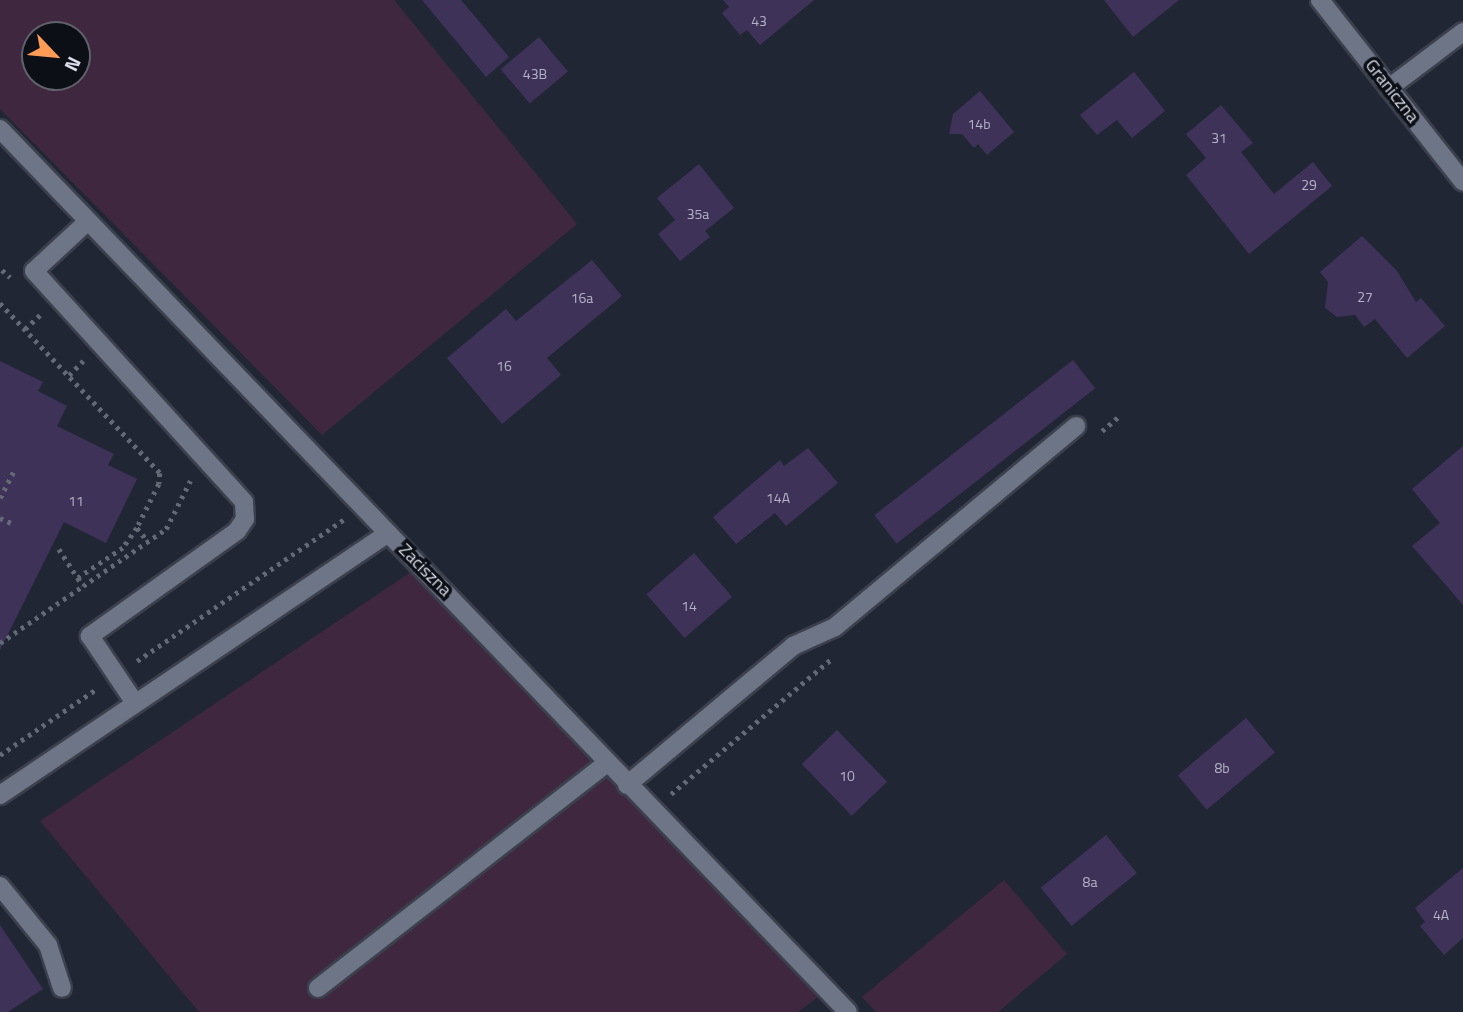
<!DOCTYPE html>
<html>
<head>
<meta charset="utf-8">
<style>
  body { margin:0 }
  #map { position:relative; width:1463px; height:1012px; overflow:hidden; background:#202634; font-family:"Titillium Web",sans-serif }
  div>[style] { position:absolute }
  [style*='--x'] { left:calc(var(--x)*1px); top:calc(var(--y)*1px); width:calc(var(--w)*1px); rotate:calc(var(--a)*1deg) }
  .green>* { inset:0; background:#3f283f }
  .building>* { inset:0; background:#3f3259; transform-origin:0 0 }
  .path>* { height:4.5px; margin-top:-2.25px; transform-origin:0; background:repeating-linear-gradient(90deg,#646976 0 3.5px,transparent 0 8.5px) }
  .roads { filter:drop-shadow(2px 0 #3c404d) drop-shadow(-2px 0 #3c404d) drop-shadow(0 2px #3c404d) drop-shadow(0 -2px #3c404d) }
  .minor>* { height:18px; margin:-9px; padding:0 9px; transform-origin:9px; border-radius:9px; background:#6e7587 }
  span { translate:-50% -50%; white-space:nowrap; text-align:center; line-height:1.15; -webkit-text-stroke:7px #0c0f16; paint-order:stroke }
  .number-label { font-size:14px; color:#b4b3c5 }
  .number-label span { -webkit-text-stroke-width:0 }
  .street-label { font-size:18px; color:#dbdee9 }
  .north { position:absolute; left:21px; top:21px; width:70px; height:70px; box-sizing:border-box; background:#0c0f16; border:2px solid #5f626a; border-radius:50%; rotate:116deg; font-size:19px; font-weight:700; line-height:28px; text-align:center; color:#dbdee9 }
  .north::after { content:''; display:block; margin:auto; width:24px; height:32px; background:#fe9c57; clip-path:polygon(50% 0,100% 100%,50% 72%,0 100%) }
</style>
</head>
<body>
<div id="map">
  <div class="green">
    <i style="clip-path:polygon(evenodd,0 0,394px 0,577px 224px,322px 435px,0 109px,0 0,35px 35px,77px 35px,77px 77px,35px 77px,35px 35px)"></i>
    <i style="clip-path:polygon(411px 572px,818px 997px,798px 1012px,199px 1012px,40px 821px)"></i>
    <i style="clip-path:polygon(1004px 880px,1067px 954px,998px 1012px,876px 1012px,862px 997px)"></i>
  </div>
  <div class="building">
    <i style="clip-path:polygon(422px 0,461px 0,509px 57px,486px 77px)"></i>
    <i style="clip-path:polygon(723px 0,814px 0,760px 45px,747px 30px,740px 35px,722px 13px,729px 7px)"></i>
    <i style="clip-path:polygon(1104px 0,1179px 0,1133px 37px)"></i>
    <i style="left:539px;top:37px;width:45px;height:50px;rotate:50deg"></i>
    <i style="clip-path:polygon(1134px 72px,1165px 111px,1132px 138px,1117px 120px,1097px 135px,1080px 115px)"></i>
    <i style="clip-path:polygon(980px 91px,1014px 132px,987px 155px,978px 144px,974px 148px,962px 134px,949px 134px,953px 114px)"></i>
    <i style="clip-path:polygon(1221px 105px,1253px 143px,1241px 152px,1274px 194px,1313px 162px,1332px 186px,1249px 254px,1186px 175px,1206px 158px,1186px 134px)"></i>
    <i style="clip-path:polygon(699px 164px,734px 208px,705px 231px,710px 237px,680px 261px,658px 234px,675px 220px,657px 198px)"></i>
    <i style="clip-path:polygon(1362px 236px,1397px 271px,1416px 302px,1421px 298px,1445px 326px,1407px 358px,1375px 319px,1364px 327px,1355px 315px,1337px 317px,1325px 308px,1328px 282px,1320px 272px)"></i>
    <i style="clip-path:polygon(592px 260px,622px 296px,547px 358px,561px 375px,502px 424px,447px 358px,506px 309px,516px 321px)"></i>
    <i style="left:1073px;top:360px;width:36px;height:252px;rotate:52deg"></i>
    <i style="clip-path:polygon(0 361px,43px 382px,38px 391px,67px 406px,57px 426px,114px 454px,108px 465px,137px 479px,106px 543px,64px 522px,0 650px)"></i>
    <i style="clip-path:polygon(1463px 446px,1463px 605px,1412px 546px,1440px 523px,1412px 489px)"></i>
    <i style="clip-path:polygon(808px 448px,838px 483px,786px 526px,775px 513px,736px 544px,713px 517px,780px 460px,784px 466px)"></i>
    <i style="left:694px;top:553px;width:58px;height:63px;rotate:49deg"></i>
    <i style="left:1246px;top:718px;width:45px;height:89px;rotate:50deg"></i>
    <i style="left:837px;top:730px;width:72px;height:49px;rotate:46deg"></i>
    <i style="left:1106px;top:835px;width:49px;height:84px;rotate:51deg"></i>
    <i style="clip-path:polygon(1463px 868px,1463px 938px,1444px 955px,1420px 926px,1425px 922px,1415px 908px)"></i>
    <i style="clip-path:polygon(0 925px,43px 989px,8px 1012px,0 1012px)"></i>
  </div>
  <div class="path">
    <i style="--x:2;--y:270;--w:11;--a:41"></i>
    <i style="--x:0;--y:303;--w:233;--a:46.7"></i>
    <i style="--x:160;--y:473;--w:11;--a:95"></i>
    <i style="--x:159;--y:484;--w:49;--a:116.6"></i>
    <i style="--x:137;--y:528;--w:24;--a:125"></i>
    <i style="--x:123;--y:548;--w:54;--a:146.3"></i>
    <i style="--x:78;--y:578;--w:9;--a:58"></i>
    <i style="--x:83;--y:586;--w:101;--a:-34.5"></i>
    <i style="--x:166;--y:529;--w:54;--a:-63.4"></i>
    <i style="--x:25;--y:329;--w:21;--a:-43"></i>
    <i style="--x:69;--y:375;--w:20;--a:-45"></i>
    <i style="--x:1102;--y:431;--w:23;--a:-41"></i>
    <i style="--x:0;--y:498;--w:34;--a:-63"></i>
    <i style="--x:0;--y:518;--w:12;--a:24"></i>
    <i style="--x:137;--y:528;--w:17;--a:50"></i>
    <i style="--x:59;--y:549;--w:35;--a:57"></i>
    <i style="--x:0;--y:643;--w:101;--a:-34.5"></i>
    <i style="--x:137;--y:661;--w:250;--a:-34.4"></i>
    <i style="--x:0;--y:755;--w:115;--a:-34.4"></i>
    <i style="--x:671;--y:794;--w:208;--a:-40.1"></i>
  </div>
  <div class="roads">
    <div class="minor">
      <i style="--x:1320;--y:0;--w:231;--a:51.8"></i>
      <i style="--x:1389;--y:88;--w:93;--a:-37.1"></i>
      <i style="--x:0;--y:129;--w:1224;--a:46.16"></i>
      <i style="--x:87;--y:222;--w:72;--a:137.2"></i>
      <i style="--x:34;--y:271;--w:312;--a:47.7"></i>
      <i style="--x:244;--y:502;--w:17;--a:87"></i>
      <i style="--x:245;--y:519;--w:14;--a:124"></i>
      <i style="--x:237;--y:531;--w:181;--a:144.5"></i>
      <i style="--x:90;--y:636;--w:81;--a:56.1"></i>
      <i style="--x:627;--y:785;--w:217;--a:-39.9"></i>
      <i style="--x:793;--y:646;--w:46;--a:-24.3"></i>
      <i style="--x:835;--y:627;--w:314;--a:-39.8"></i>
      <i style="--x:0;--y:795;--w:468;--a:-34"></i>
      <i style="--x:0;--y:886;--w:76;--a:50.9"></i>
      <i style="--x:48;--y:945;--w:45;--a:72"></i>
      <i style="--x:318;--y:988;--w:366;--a:-37.9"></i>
    </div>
  </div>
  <div class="number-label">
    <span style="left:759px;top:21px">43</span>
    <span style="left:535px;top:74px">43B</span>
    <span style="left:979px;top:124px">14b</span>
    <span style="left:1219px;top:138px">31</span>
    <span style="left:1309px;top:185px">29</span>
    <span style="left:698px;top:214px">35a</span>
    <span style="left:1365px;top:297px">27</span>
    <span style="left:582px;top:298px">16a</span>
    <span style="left:504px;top:366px">16</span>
    <span style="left:778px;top:498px">14A</span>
    <span style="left:76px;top:501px">11</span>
    <span style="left:689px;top:606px">14</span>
    <span style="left:1222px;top:768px">8b</span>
    <span style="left:847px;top:776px">10</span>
    <span style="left:1090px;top:882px">8a</span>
    <span style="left:1441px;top:915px">4A</span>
  </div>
  <div class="street-label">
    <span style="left:1392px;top:91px;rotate:52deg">Graniczna</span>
    <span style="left:425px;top:570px;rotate:45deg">Zaciszna</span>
  </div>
  <div class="north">N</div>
</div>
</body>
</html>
